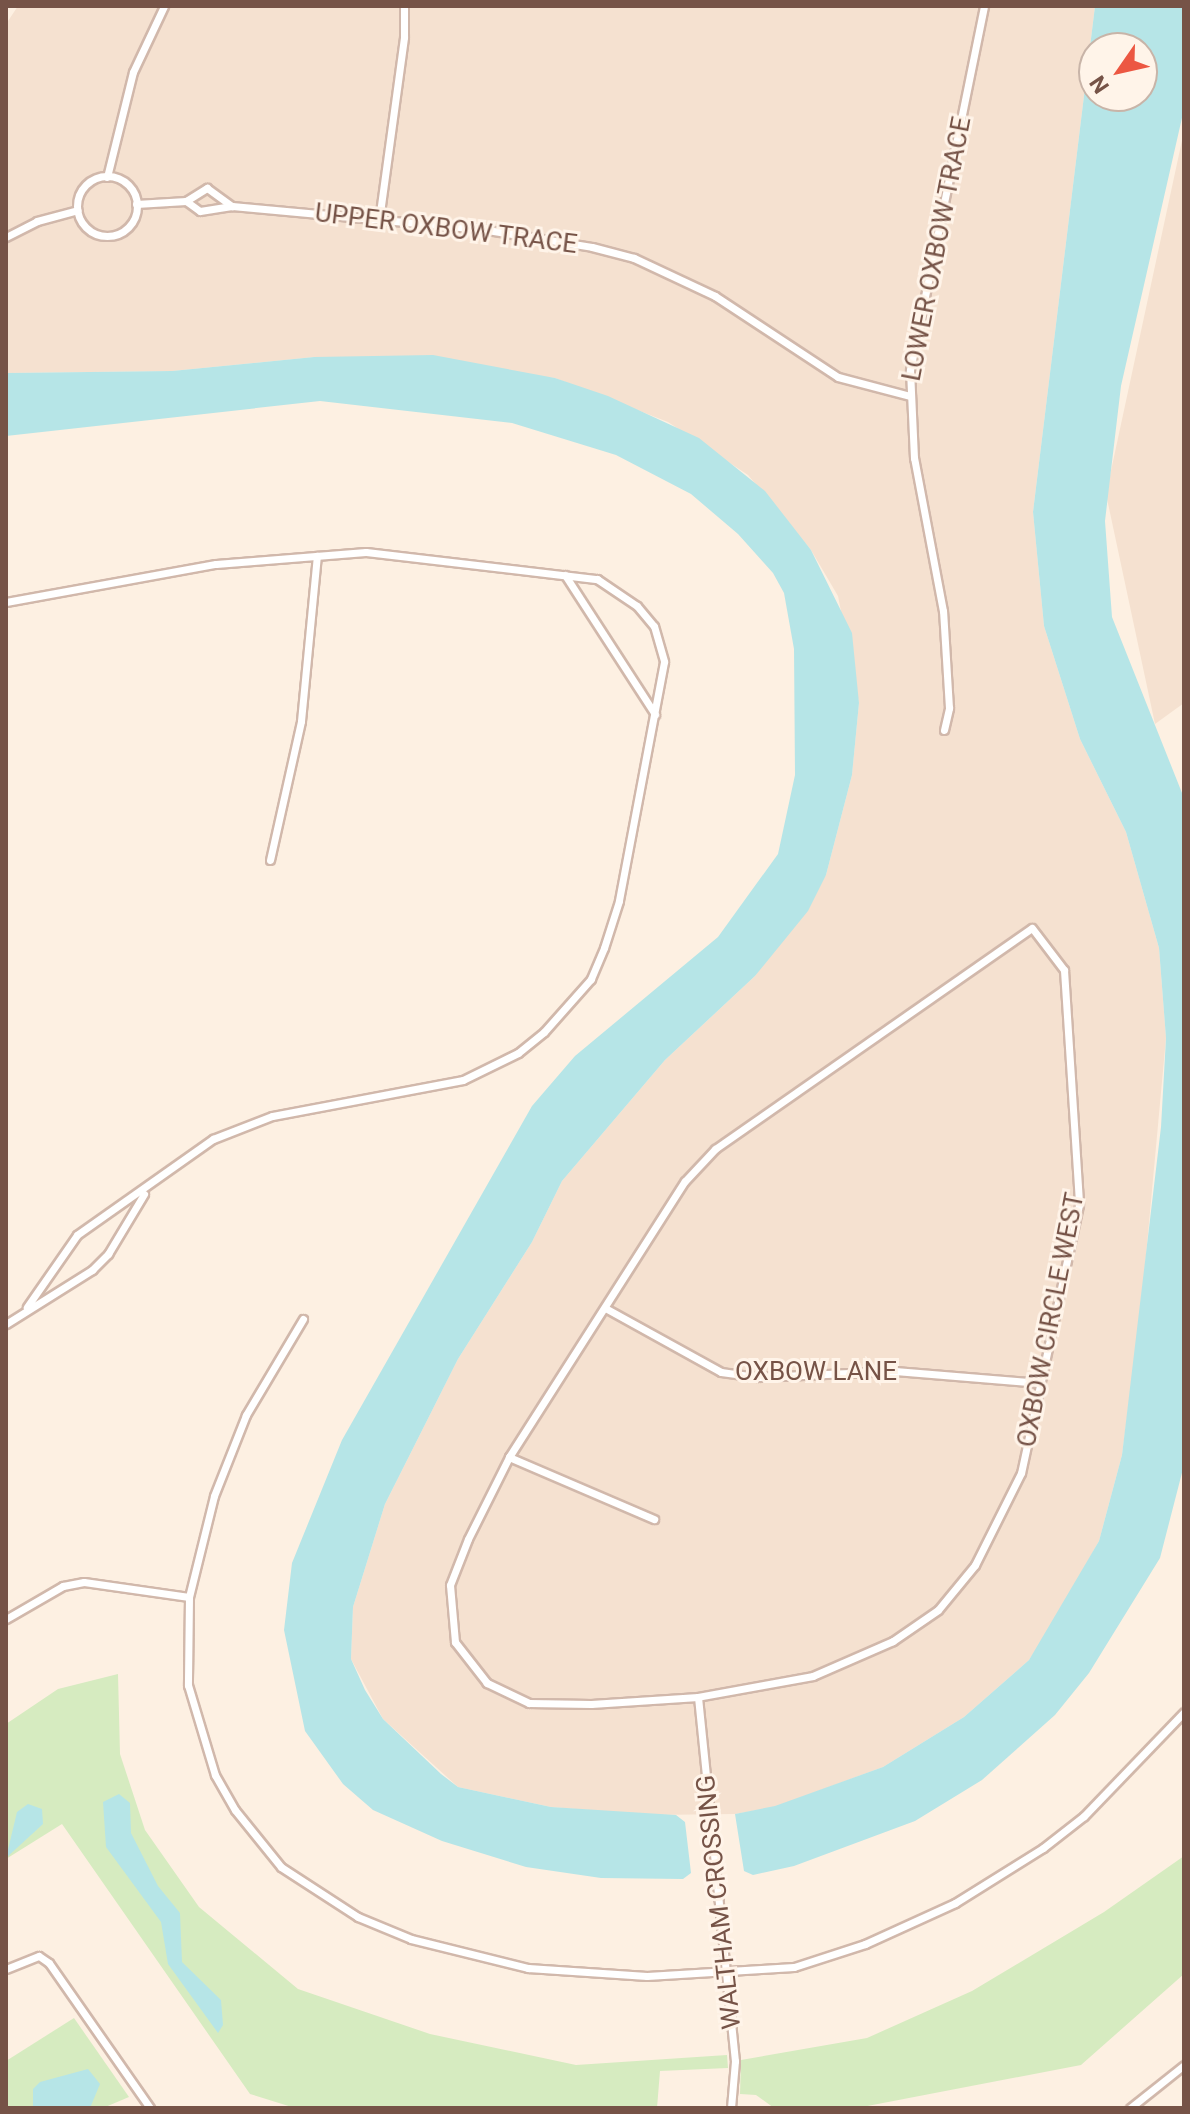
<!DOCTYPE html>
<html>
<head>
<meta charset="utf-8">
<style>
  body { margin:0 }
  #map { position:relative; width:1190px; height:2114px; overflow:hidden; background:#fdf0e2; font-family:Roboto,sans-serif }
  div>[style] { position:absolute }
  [style*='--x'] { left:calc(var(--x)*1px); top:calc(var(--y)*1px); width:calc(var(--w)*1px); rotate:calc(var(--a)*1deg) }
  .residential>* { inset:0; background:#f5e1d0 }
  .green>* { inset:0; background:#d6ebc0 }
  .water>* { inset:0; background:#b6e5e7 }
  .roads { filter:drop-shadow(2px 0 #d1b8ab) drop-shadow(-2px 0 #d1b8ab) drop-shadow(0 2px #d1b8ab) drop-shadow(0 -2px #d1b8ab) }
  .street>* { height:7px; margin:-3.5px; padding:0 3.5px; transform-origin:3.5px; border-radius:3.5px; background:#fff }
  .street>.ring { margin:-3.5px; padding:0; box-sizing:content-box; background:none; border:7px solid #fff; border-radius:50% }
  span { translate:-50% -50%; white-space:nowrap; text-align:center; line-height:1.15; -webkit-text-stroke:6px #fff4e9; paint-order:stroke }
  .street-label { font-size:26px; color:#765347 }
  .frame { position:absolute; inset:0; border:8px solid #765347; pointer-events:none }
  .north { position:absolute; left:1078px; top:32px; width:80px; height:80px; box-sizing:border-box; background:#fff4e9; border:2px solid #c8b4a8; border-radius:50%; rotate:236deg; font-size:22px; font-weight:700; line-height:32px; text-align:center; color:#765347 }
  .north::after { content:''; display:block; margin:auto; width:28px; height:36px; background:#ec5742; clip-path:polygon(50% 0,100% 100%,50% 72%,0 100%) }
</style>
</head>
<body>
<div id="map">
  <div class="residential">
    <i style="clip-path:polygon(18px 6px,1095px 6px,1033px 512px,1044px 626px,1080px 739px,1126px 832px,1159px 948px,1166px 1038px,1141px 1310px,1122px 1455px,1099px 1541px,1051px 1627px,1029px 1660px,964px 1717px,883px 1767px,775px 1807px,735px 1814px,652px 1815px,551px 1807px,458px 1787px,383px 1719px,351px 1659px,353px 1607px,385px 1504px,458px 1359px,532px 1242px,562px 1181px,665px 1060px,755px 976px,826px 875px,852px 775px,859px 703px,838px 596px,811px 550px,748px 475px,668px 422px,555px 378px,314px 357px,172px 371px,6px 373px,6px 24px)"></i>
    <i style="clip-path:polygon(1184px 131px,1184px 703px,1155px 724px,1106px 494px)"></i>
  </div>
  <div class="green">
    <i style="clip-path:polygon(118px 1674px,120px 1754px,145px 1830px,199px 1907px,298px 1989px,430px 2034px,576px 2065px,727px 2055px,728px 2068px,660px 2071px,657px 2108px,295px 2108px,250px 2094px,62px 1824px,6px 1859px,6px 1724px,58px 1689px)"></i>
    <i style="clip-path:polygon(1184px 1856px,1184px 1974px,1081px 2065px,857px 2108px,774px 2108px,756px 2095px,740px 2094px,741px 2060px,867px 2038px,972px 1991px,1104px 1912px)"></i>
    <i style="clip-path:polygon(74px 2018px,129px 2097px,103px 2108px,6px 2108px,6px 2061px)"></i>
  </div>
  <div class="water">
    <i style="clip-path:polygon(evenodd,1095px 6px,1184px 6px,1184px 109px,1121px 386px,1105px 521px,1112px 617px,1184px 798px,1184px 1465px,1160px 1558px,1089px 1673px,1055px 1715px,982px 1780px,915px 1821px,794px 1866px,753px 1875px,744px 1871px,735px 1814px,775px 1806px,883px 1767px,964px 1717px,1029px 1660px,1099px 1541px,1122px 1455px,1161px 1127px,1166px 1038px,1159px 948px,1126px 832px,1080px 739px,1044px 626px,1033px 512px,1095px 6px,1142px 48px,1142px 96px,1094px 96px,1094px 48px,1142px 48px)"></i>
    <i style="clip-path:polygon(433px 355px,555px 378px,608px 396px,699px 438px,765px 491px,811px 550px,852px 633px,859px 703px,852px 775px,826px 875px,808px 911px,755px 976px,665px 1060px,562px 1181px,532px 1242px,458px 1359px,385px 1504px,353px 1607px,351px 1659px,365px 1690px,383px 1719px,441px 1774px,458px 1787px,551px 1807px,676px 1815px,685px 1822px,691px 1873px,683px 1879px,601px 1878px,526px 1867px,442px 1841px,373px 1810px,343px 1784px,305px 1731px,284px 1630px,292px 1563px,342px 1440px,532px 1106px,575px 1056px,718px 937px,778px 854px,795px 775px,794px 649px,784px 593px,773px 573px,738px 534px,691px 494px,616px 455px,512px 423px,320px 401px,6px 436px,6px 373px,172px 371px,314px 357px)"></i>
    <i style="clip-path:polygon(119px 1794px,130px 1803px,131px 1833px,158px 1886px,180px 1913px,182px 1962px,221px 2000px,223px 2025px,218px 2033px,168px 1964px,161px 1922px,106px 1847px,103px 1802px)"></i>
    <i style="clip-path:polygon(28px 1804px,42px 1809px,43px 1824px,6px 1858px,17px 1812px)"></i>
    <i style="clip-path:polygon(88px 2069px,100px 2084px,90px 2108px,33px 2108px,33px 2089px,40px 2082px)"></i>
  </div>
  <div class="roads">
    <div class="street">
      <i class="ring" style="left:77px;top:176px;width:53px;height:53px"></i>
      <i style="--x:107;--y:177;--w:108;--a:-76.1"></i>
      <i style="--x:133;--y:72;--w:73;--a:-64.8"></i>
      <i style="--x:186;--y:201;--w:25;--a:-32"></i>
      <i style="--x:207;--y:188;--w:31;--a:36"></i>
      <i style="--x:136;--y:204;--w:50;--a:-3.4"></i>
      <i style="--x:186;--y:201;--w:17;--a:36"></i>
      <i style="--x:200;--y:211;--w:32;--a:-9"></i>
      <i style="--x:232;--y:206;--w:250;--a:5.3"></i>
      <i style="--x:481;--y:229;--w:112;--a:9.2"></i>
      <i style="--x:592;--y:247;--w:43;--a:14.7"></i>
      <i style="--x:634;--y:258;--w:89;--a:25.1"></i>
      <i style="--x:715;--y:296;--w:147;--a:33.4"></i>
      <i style="--x:838;--y:377;--w:74;--a:14.8"></i>
      <i style="--x:379;--y:220;--w:185;--a:-82.2"></i>
      <i style="--x:404;--y:37;--w:31;--a:-90"></i>
      <i style="--x:6;--y:237;--w:35;--a:-27"></i>
      <i style="--x:37;--y:221;--w:42;--a:-15"></i>
      <i style="--x:565;--y:575;--w:166;--a:57.1"></i>
      <i style="--x:6;--y:602;--w:213;--a:-10.3"></i>
      <i style="--x:216;--y:564;--w:150;--a:-4.6"></i>
      <i style="--x:366;--y:552;--w:233;--a:6.7"></i>
      <i style="--x:597;--y:579;--w:48;--a:34"></i>
      <i style="--x:637;--y:606;--w:26;--a:50"></i>
      <i style="--x:654;--y:626;--w:37;--a:74"></i>
      <i style="--x:664;--y:662;--w:243;--a:100.7"></i>
      <i style="--x:619;--y:901;--w:49;--a:107.7"></i>
      <i style="--x:604;--y:948;--w:34;--a:113"></i>
      <i style="--x:591;--y:979;--w:71;--a:131.6"></i>
      <i style="--x:544;--y:1032;--w:33;--a:141"></i>
      <i style="--x:518;--y:1053;--w:61;--a:153.9"></i>
      <i style="--x:463;--y:1080;--w:194;--a:169.3"></i>
      <i style="--x:272;--y:1116;--w:63;--a:158.7"></i>
      <i style="--x:213;--y:1139;--w:166;--a:144.8"></i>
      <i style="--x:77;--y:1235;--w:88;--a:124.8"></i>
      <i style="--x:944;--y:730;--w:23;--a:-77"></i>
      <i style="--x:949;--y:708;--w:97;--a:-93.5"></i>
      <i style="--x:943;--y:611;--w:156;--a:-100.7"></i>
      <i style="--x:914;--y:458;--w:88;--a:-92.6"></i>
      <i style="--x:910;--y:370;--w:371;--a:-78.5"></i>
      <i style="--x:270;--y:860;--w:142;--a:-77.4"></i>
      <i style="--x:301;--y:721;--w:166;--a:-84.5"></i>
      <i style="--x:1032;--y:928;--w:53;--a:52.7"></i>
      <i style="--x:1064;--y:970;--w:235;--a:86.3"></i>
      <i style="--x:1079;--y:1205;--w:274;--a:102.2"></i>
      <i style="--x:1021;--y:1473;--w:103;--a:116.6"></i>
      <i style="--x:975;--y:1565;--w:58;--a:129.4"></i>
      <i style="--x:938;--y:1610;--w:55;--a:145.4"></i>
      <i style="--x:893;--y:1641;--w:87;--a:156.4"></i>
      <i style="--x:813;--y:1676;--w:117;--a:169.7"></i>
      <i style="--x:698;--y:1697;--w:107;--a:176.3"></i>
      <i style="--x:591;--y:1704;--w:62;--a:-179.1"></i>
      <i style="--x:529;--y:1703;--w:47;--a:-154.5"></i>
      <i style="--x:487;--y:1683;--w:52;--a:-128"></i>
      <i style="--x:455;--y:1642;--w:57;--a:-95"></i>
      <i style="--x:450;--y:1585;--w:49;--a:-68.6"></i>
      <i style="--x:468;--y:1539;--w:92;--a:-63.4"></i>
      <i style="--x:509;--y:1457;--w:327;--a:-57.5"></i>
      <i style="--x:685;--y:1181;--w:44;--a:-46.8"></i>
      <i style="--x:715;--y:1149;--w:386;--a:-34.9"></i>
      <i style="--x:607;--y:1309;--w:130;--a:28.9"></i>
      <i style="--x:721;--y:1372;--w:37;--a:8"></i>
      <i style="--x:758;--y:1377;--w:137;--a:-2.5"></i>
      <i style="--x:895;--y:1371;--w:146;--a:4.7"></i>
      <i style="--x:303;--y:1319;--w:112;--a:120.7"></i>
      <i style="--x:246;--y:1415;--w:87;--a:111.6"></i>
      <i style="--x:214;--y:1496;--w:104;--a:103.9"></i>
      <i style="--x:189;--y:1597;--w:88;--a:90.7"></i>
      <i style="--x:188;--y:1685;--w:94;--a:73.3"></i>
      <i style="--x:215;--y:1775;--w:40;--a:60.3"></i>
      <i style="--x:235;--y:1810;--w:73;--a:51.1"></i>
      <i style="--x:281;--y:1867;--w:92;--a:33"></i>
      <i style="--x:358;--y:1917;--w:57;--a:22.5"></i>
      <i style="--x:411;--y:1939;--w:121;--a:13.9"></i>
      <i style="--x:528;--y:1968;--w:119;--a:3.8"></i>
      <i style="--x:647;--y:1976;--w:147;--a:-3.5"></i>
      <i style="--x:794;--y:1967;--w:75;--a:-17.9"></i>
      <i style="--x:865;--y:1944;--w:99;--a:-24.5"></i>
      <i style="--x:955;--y:1903;--w:104;--a:-32"></i>
      <i style="--x:1043;--y:1848;--w:52;--a:-38"></i>
      <i style="--x:1084;--y:1816;--w:144;--a:-46.1"></i>
      <i style="--x:6;--y:1324;--w:102;--a:-32.1"></i>
      <i style="--x:92;--y:1270;--w:23;--a:-45"></i>
      <i style="--x:108;--y:1254;--w:70;--a:-59"></i>
      <i style="--x:509;--y:1457;--w:158;--a:23.2"></i>
      <i style="--x:6;--y:1619;--w:66;--a:-30.1"></i>
      <i style="--x:63;--y:1586;--w:21;--a:-11"></i>
      <i style="--x:84;--y:1582;--w:106;--a:8.1"></i>
      <i style="--x:698;--y:1697;--w:366;--a:84.2"></i>
      <i style="--x:735;--y:2061;--w:47;--a:94.9"></i>
      <i style="--x:6;--y:1969;--w:35;--a:-22"></i>
      <i style="--x:39;--y:1956;--w:12;--a:35"></i>
      <i style="--x:49;--y:1963;--w:177;--a:55.1"></i>
      <i style="--x:1130;--y:2108;--w:69;--a:-38.5"></i>
    </div>
  </div>
  <div class="street-label">
    <span style="left:446px;top:229px;rotate:7deg">UPPER OXBOW TRACE</span>
    <span style="left:937px;top:249px;rotate:-79deg">LOWER OXBOW TRACE</span>
    <span style="left:1051px;top:1320px;rotate:-79deg">OXBOW CIRCLE WEST</span>
    <span style="left:816px;top:1372px">OXBOW LANE</span>
    <span style="left:719px;top:1902px;rotate:-96deg">WALTHAM CROSSING</span>
  </div>
  <div class="frame"></div>
  <div class="north">N</div>
</div>
</body>
</html>
